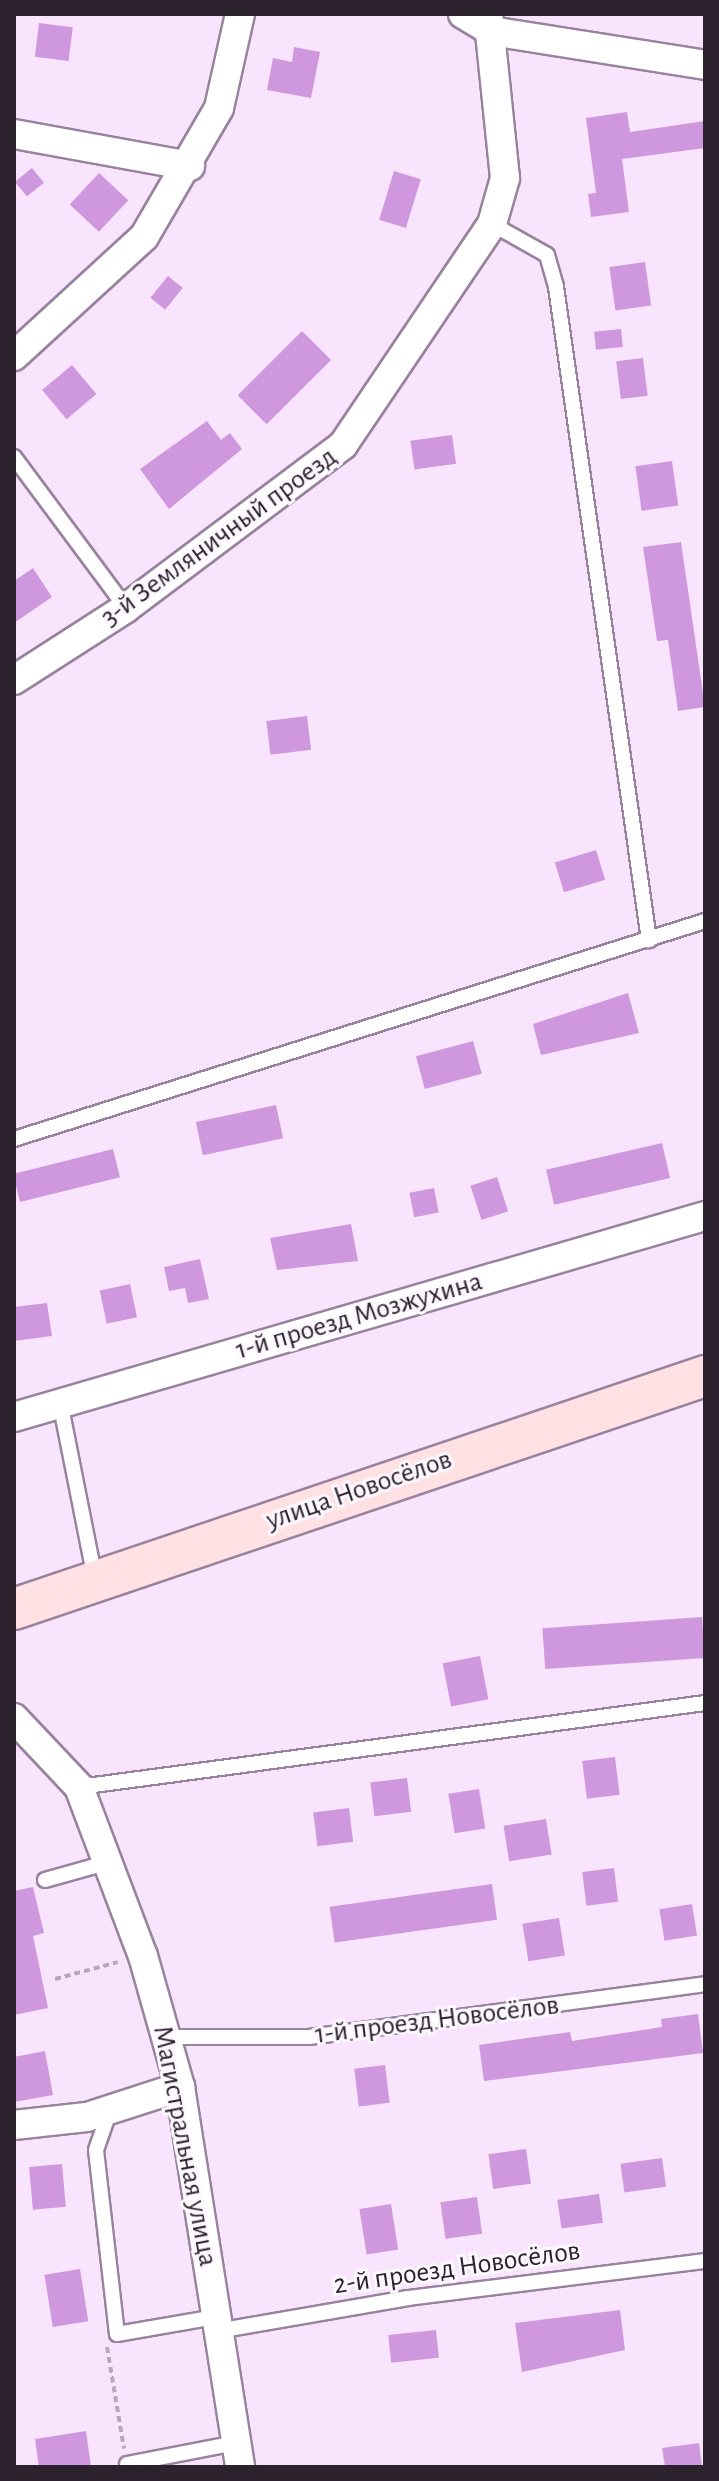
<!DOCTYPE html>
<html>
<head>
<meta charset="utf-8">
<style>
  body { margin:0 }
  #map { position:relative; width:719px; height:2481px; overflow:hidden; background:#f8e5fd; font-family:"Alegreya Sans",sans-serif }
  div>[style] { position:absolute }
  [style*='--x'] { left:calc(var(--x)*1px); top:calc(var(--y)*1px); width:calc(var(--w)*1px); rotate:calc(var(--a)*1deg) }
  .building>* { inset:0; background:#cf98de; transform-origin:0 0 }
  .path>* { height:4px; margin-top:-2px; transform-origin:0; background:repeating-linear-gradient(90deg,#b7a7bb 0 6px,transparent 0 10px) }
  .roads { filter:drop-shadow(2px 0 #98829e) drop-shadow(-2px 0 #98829e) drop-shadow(0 2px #98829e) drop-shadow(0 -2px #98829e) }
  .lane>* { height:14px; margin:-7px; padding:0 7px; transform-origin:7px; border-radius:7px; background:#fff }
  .street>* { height:28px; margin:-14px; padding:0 14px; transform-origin:14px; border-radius:14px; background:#fff }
  .secondary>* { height:40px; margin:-20px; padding:0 20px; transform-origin:20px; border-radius:20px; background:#ffe1e4 }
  span { translate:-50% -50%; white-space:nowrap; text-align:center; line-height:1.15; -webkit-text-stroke:6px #fdf8fe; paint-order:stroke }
  .street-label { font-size:28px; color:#2b222d }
  .frame { position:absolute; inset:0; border:16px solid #2b222d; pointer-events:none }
</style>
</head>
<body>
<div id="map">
  <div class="building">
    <i style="left:39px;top:23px;width:34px;height:34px;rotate:7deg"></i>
    <i style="clip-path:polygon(294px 47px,320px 52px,311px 98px,267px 90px,273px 58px,292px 62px)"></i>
    <i style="clip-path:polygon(627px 112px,630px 132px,705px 121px,705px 148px,622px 159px,629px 212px,591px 217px,588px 194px,596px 193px,586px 118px)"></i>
    <i style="left:32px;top:168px;width:19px;height:22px;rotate:51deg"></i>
    <i style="left:394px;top:171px;width:28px;height:51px;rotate:17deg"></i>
    <i style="left:99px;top:173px;width:40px;height:43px;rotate:43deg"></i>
    <i style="left:645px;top:262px;width:44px;height:36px;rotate:82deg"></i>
    <i style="left:168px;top:276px;width:19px;height:28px;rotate:39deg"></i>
    <i style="left:621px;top:329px;width:18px;height:27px;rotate:84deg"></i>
    <i style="left:302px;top:331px;width:41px;height:91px;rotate:45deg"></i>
    <i style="left:643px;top:358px;width:38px;height:27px;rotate:83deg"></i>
    <i style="left:72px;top:365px;width:38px;height:39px;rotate:50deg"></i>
    <i style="clip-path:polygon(207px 421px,221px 440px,230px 433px,242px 449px,169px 509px,140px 469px)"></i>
    <i style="left:452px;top:435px;width:29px;height:42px;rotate:82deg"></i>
    <i style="left:672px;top:461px;width:45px;height:37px;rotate:82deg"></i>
    <i style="clip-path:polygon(681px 542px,705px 707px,678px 711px,668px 640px,657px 641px,643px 547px)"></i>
    <i style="clip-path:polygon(33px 568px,52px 597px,14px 623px,14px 581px)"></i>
    <i style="left:307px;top:716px;width:34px;height:41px;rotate:83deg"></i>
    <i style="left:596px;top:850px;width:31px;height:43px;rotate:73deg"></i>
    <i style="clip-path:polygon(628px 993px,639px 1033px,541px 1055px,533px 1024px)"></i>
    <i style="left:473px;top:1041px;width:34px;height:59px;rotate:75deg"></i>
    <i style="left:276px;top:1105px;width:34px;height:82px;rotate:78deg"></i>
    <i style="left:662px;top:1143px;width:36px;height:119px;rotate:77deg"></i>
    <i style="left:113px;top:1149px;width:29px;height:103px;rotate:76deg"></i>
    <i style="left:497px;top:1177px;width:36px;height:28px;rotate:72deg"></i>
    <i style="left:434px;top:1188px;width:25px;height:25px;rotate:79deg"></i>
    <i style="clip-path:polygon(351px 1224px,358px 1261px,277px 1270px,270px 1238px)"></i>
    <i style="clip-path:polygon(200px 1259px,209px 1299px,188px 1303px,185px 1288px,169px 1291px,164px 1267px)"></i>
    <i style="left:130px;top:1284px;width:34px;height:31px;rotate:78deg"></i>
    <i style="clip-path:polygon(47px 1303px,52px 1336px,14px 1341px,14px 1307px)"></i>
    <i style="left:702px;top:1617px;width:41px;height:160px;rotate:86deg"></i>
    <i style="left:480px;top:1656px;width:44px;height:38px;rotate:79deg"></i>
    <i style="left:615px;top:1757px;width:38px;height:33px;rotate:83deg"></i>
    <i style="left:407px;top:1778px;width:34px;height:37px;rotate:83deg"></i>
    <i style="left:479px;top:1789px;width:40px;height:31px;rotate:81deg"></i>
    <i style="left:349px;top:1808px;width:34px;height:36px;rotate:83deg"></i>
    <i style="left:546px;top:1819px;width:36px;height:43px;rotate:81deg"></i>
    <i style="left:614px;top:1868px;width:34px;height:32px;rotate:83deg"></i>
    <i style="left:492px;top:1884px;width:36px;height:164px;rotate:82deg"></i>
    <i style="clip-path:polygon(33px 1887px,44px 1933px,33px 1936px,48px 2008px,14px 2015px,14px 1891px)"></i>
    <i style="left:692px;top:1904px;width:32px;height:33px;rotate:81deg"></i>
    <i style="left:559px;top:1918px;width:38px;height:37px;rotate:81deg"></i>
    <i style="clip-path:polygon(698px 2014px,703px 2053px,484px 2081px,479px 2045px,570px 2032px,572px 2041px,662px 2027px,661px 2019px)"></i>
    <i style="clip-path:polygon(45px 2051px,53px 2095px,14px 2102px,14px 2057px)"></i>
    <i style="left:385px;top:2065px;width:38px;height:31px;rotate:83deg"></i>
    <i style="left:526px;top:2149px;width:35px;height:38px;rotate:82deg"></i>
    <i style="left:662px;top:2158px;width:29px;height:42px;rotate:82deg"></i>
    <i style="left:62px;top:2164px;width:43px;height:33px;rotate:85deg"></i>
    <i style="left:599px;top:2194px;width:29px;height:42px;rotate:82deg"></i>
    <i style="left:477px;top:2197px;width:37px;height:37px;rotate:82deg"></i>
    <i style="left:391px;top:2204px;width:46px;height:32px;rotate:81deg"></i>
    <i style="left:80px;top:2269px;width:53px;height:36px;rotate:81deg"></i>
    <i style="clip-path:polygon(620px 2310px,625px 2350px,522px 2372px,515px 2323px)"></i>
    <i style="left:436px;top:2330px;width:28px;height:48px;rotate:84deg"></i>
    <i style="clip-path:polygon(86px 2431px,91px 2467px,39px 2467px,35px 2439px)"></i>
    <i style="clip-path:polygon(699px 2443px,702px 2467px,665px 2467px,662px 2448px)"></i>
  </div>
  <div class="path">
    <i style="--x:55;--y:1979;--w:65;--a:-15.1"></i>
    <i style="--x:107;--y:2347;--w:103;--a:80.5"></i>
  </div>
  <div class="roads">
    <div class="lane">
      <i style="--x:492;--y:224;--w:63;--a:29.4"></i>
      <i style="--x:547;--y:255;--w:33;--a:74"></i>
      <i style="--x:556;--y:287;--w:660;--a:81.89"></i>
      <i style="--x:14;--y:457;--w:188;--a:53.4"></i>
      <i style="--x:14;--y:1139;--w:725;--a:-17.51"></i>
      <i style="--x:60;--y:1402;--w:180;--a:78.8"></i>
      <i style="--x:79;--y:1787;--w:632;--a:-7.64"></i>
      <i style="--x:45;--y:1880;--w:66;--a:-15.7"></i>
      <i style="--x:167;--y:2037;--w:142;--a:0"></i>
      <i style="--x:309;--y:2037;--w:400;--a:-7.6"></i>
      <i style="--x:110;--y:2110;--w:42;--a:109.3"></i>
      <i style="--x:96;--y:2150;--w:185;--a:83.5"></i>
      <i style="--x:117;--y:2334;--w:99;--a:-9.8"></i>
      <i style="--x:217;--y:2331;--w:194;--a:-9.8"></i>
      <i style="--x:408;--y:2298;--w:299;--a:-7.1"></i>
      <i style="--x:127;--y:2464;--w:111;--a:-10.9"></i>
    </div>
    <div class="street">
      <i style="--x:463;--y:14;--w:33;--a:31"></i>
      <i style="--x:491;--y:31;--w:217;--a:9"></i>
      <i style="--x:14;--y:134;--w:179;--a:10.3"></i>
      <i style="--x:14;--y:356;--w:176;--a:-42.5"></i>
      <i style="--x:144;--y:237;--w:149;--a:-59.8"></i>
      <i style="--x:219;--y:108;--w:96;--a:-77.4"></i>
      <i style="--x:14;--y:680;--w:133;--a:-32.7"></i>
      <i style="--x:126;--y:608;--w:271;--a:-36.9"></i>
      <i style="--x:343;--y:445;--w:267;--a:-56"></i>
      <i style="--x:492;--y:224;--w:48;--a:-74.2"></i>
      <i style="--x:505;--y:178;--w:165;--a:-95.9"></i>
      <i style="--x:14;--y:1417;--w:720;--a:-16.22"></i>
      <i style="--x:14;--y:1718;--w:95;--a:46.7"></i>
      <i style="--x:79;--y:1787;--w:181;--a:69.3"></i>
      <i style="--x:143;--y:1956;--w:136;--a:74.2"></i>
      <i style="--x:180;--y:2087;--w:385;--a:81"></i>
      <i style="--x:14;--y:2125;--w:73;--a:-6.3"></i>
      <i style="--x:87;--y:2117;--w:98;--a:-17.9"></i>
    </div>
    <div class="secondary">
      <i style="--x:14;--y:1609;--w:729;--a:-18.63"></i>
    </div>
  </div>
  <div class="street-label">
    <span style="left:219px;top:537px;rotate:-36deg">3-й Земляничный проезд</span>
    <span style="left:359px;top:1316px;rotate:-16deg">1-й проезд Мозжухина</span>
    <span style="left:359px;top:1490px;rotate:-19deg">улица Новосёлов</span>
    <span style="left:437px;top:2020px;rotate:-7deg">1-й проезд Новосёлов</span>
    <span style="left:185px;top:2146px;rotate:79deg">Магистральная улица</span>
    <span style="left:457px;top:2268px;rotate:-8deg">2-й проезд Новосёлов</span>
  </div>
  <div class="frame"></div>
</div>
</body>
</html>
